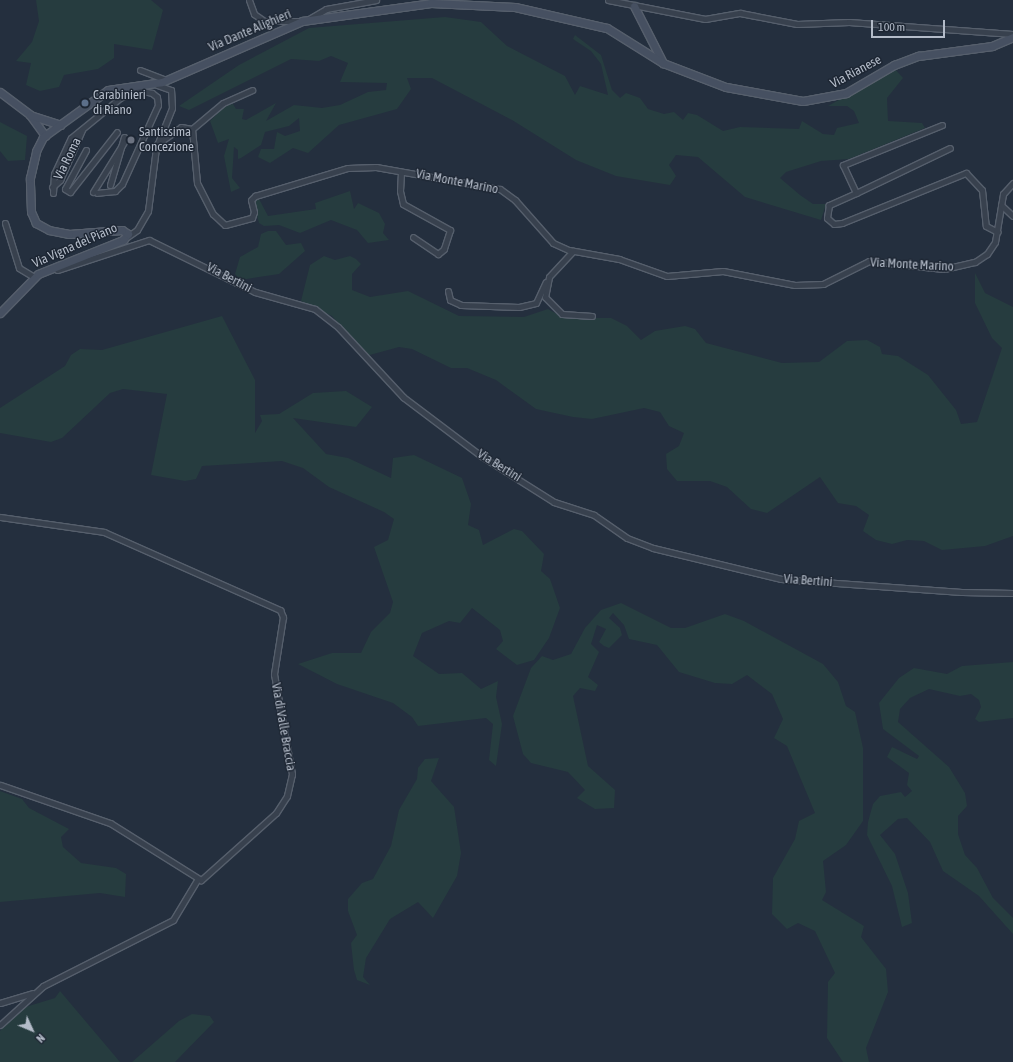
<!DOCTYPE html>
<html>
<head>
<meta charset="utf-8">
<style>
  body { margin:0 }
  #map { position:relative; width:1013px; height:1062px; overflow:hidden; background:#242f3e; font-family:"Asap Condensed",sans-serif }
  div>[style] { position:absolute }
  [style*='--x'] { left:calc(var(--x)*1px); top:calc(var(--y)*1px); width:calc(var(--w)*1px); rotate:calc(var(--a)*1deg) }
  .green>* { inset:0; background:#263c3f }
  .roads { filter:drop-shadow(1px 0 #565f6c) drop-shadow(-1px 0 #565f6c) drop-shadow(0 1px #565f6c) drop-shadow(0 -1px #565f6c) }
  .street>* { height:5px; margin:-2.5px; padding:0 2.5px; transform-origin:2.5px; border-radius:2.5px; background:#38414e }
  .secondary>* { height:7px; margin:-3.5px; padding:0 3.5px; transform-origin:3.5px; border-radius:3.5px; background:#465061 }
  .dots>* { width:11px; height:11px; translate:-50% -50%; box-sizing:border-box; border:2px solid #1d2633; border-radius:50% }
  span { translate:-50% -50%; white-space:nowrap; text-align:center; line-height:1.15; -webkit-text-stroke:3px #1d2633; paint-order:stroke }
  .street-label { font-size:13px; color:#b4bcc9 }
  .poi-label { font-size:13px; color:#b4bcc9 }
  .left { translate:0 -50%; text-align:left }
  .north { position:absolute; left:12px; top:1010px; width:40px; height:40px; -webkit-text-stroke:3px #1d2633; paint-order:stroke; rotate:134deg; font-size:11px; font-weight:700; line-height:16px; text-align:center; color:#b4bcc9 }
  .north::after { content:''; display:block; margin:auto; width:14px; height:18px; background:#b4bcc9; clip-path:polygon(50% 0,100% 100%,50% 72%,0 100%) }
  .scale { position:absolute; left:871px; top:20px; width:74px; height:18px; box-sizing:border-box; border:2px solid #b4bcc9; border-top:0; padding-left:5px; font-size:12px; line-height:14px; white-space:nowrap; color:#b4bcc9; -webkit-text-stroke:3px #1d2633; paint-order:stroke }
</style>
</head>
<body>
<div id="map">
  <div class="green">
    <i style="clip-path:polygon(36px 0,151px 0,163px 10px,152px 50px,114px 44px,114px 58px,98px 69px,64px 75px,59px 87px,40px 91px,26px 85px,31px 63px,16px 61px,32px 42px,39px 21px)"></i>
    <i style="clip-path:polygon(445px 17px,481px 22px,507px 46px,565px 76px,575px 95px,580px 86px,608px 95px,601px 64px,591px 51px,573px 39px,575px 35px,601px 55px,612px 90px,620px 98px,626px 93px,640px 98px,648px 109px,664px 114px,674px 112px,683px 120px,688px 113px,697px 115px,723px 131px,740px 127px,799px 129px,802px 121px,823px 134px,834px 135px,837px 128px,859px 123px,854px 111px,847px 106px,828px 106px,895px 69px,903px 78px,887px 98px,888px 121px,922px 123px,925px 128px,849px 159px,821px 161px,786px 172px,780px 178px,800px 195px,813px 204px,826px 204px,821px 220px,745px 197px,698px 157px,676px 155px,669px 165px,676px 176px,670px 185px,616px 176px,576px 160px,512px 120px,432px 78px,407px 78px,411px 89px,397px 109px,339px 125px,308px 153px,293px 148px,270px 163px,258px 157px,261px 149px,274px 149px,277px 132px,285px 136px,300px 131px,299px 118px,289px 126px,265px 132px,261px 145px,241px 158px,238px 159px,238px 150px,234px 147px,232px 178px,240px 188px,231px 192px,224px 156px,229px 139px,218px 143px,210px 121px,225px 106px,233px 104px,236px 109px,244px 109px,242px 119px,246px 120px,276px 103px,266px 121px,294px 105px,322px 108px,340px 105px,368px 92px,386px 90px,387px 83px,340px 82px,348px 63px,331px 56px,319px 61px,291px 59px,189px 110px,179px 106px,239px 65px,309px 28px)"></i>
    <i style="clip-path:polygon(0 122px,27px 136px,25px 160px,8px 161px,0 151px)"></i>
    <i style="clip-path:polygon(350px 191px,354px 209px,358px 203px,379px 213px,385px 224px,383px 233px,389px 240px,368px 243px,357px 230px,331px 220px,300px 233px,279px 225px,264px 226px,259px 223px,254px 204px,254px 197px,258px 197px,268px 216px,316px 209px,315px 203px)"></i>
    <i style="clip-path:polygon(268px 231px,276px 231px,286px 245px,301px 243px,305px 251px,279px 274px,240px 280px,235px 274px,240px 257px,258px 247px,261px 234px)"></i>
    <i style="clip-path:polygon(324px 256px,335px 260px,350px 256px,356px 259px,361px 264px,352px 274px,352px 290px,370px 297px,408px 291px,459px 316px,524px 317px,548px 309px,564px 318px,611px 318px,627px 326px,641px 340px,655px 331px,685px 326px,695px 329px,706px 343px,782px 363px,819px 362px,847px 341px,867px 340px,880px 347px,882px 354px,898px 356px,928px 375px,956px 410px,961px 424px,977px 422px,1002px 348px,992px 338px,975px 303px,975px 273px,985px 293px,1013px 307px,1013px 536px,985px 546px,942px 550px,924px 541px,907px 540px,892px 544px,876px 540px,863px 531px,869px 515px,856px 506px,838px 503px,820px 477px,767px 513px,751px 509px,727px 487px,710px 481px,677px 481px,667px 469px,666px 454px,679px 446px,684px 433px,669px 426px,660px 412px,644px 408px,592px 419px,573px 417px,536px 409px,496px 380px,467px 368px,451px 368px,412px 349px,399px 347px,366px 356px,332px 316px,301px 301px,310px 265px)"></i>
    <i style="clip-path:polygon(222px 316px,255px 380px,255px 433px,262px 421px,260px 415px,279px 414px,313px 393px,346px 391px,372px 407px,356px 427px,293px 418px,326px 454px,348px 458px,391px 478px,393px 458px,414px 455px,462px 478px,471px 504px,468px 525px,479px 530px,483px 545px,514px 529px,522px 531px,544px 554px,541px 571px,550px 579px,560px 608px,549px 638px,534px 660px,517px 665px,496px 649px,503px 641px,500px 630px,472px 608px,460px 623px,449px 621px,422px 633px,413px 656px,439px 674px,462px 673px,481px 689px,498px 681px,496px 697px,502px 724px,496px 766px,489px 760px,493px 724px,486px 718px,418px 726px,412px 717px,393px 703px,337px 684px,298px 664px,332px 653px,361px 653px,371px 632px,390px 613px,393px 602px,374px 547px,388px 540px,394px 519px,384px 512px,329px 487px,303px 468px,282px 461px,202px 466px,196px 479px,185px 481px,151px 475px,167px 394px,123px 389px,110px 393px,62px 438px,51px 442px,0 433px,0 408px,65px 366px,71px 355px,80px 349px,102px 350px)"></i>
    <i style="clip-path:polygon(621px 603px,671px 628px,685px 628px,725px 614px,744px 621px,823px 664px,838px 682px,846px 706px,855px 712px,863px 748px,863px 821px,846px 845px,823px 861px,826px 892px,822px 900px,864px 926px,861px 937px,886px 969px,888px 992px,866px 1048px,869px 1062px,843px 1062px,827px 1038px,828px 982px,835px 973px,815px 931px,798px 923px,787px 929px,772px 914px,773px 878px,795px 839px,799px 821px,815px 813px,787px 746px,774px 738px,783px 719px,772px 694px,747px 675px,732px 684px,715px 683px,679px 672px,657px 645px,629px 639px,624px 625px,613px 613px,609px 618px,620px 628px,622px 635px,609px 648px,604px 646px,599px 642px,606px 629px,597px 625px,591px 644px,599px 652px,588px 677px,598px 685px,595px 691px,580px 688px,573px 696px,588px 766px,615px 790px,614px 808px,595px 809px,577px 798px,585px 790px,568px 772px,531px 763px,523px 754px,513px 716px,531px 668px,542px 656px,553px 660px,571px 654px,585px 628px,601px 610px)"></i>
    <i style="clip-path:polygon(1013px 662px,1013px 718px,979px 722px,975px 719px,981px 707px,979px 700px,971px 694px,960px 696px,929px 689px,910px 698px,900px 709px,898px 722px,949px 767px,965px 793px,967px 806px,958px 816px,958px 834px,965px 855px,977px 868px,993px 898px,1013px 918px,1013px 934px,979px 896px,943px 871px,930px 842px,907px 818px,898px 819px,880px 835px,895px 854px,908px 893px,912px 923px,902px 927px,892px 886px,867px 835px,868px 822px,873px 804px,880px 796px,901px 792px,905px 797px,912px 791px,907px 785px,909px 773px,887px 757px,892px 747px,917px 759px,919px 756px,883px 729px,879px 703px,899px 678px,914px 668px,947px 674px,962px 666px)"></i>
    <i style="clip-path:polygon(439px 758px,431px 781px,454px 807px,461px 853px,457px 876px,433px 918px,418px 902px,390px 919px,366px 958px,363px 977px,370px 985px,357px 980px,354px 970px,351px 943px,357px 935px,348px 911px,348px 899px,362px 883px,373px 879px,391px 846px,399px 810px,417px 779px,418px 768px,425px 759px)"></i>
    <i style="clip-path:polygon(0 791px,22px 799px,29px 808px,69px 829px,61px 837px,63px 847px,81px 863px,116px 868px,126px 874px,125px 897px,100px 893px,0 902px)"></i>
    <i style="clip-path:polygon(60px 991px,120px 1062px,0 1062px,0 1031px,19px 1009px,55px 998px)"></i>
    <i style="clip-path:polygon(192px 1014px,210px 1016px,214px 1022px,175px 1062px,132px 1062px,179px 1021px)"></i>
  </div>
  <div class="roads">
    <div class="street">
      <i style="--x:249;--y:0;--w:15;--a:70"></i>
      <i style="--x:254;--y:14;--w:12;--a:35"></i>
      <i style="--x:264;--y:21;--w:35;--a:0"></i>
      <i style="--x:608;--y:0;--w:99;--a:11.1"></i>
      <i style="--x:705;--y:19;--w:36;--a:-10"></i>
      <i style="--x:740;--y:13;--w:58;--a:10.9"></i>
      <i style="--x:797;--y:24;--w:52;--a:-2.2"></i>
      <i style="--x:849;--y:22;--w:164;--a:4.2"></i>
      <i style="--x:309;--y:19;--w:20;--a:-30"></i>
      <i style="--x:326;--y:9;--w:51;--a:-10.2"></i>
      <i style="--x:140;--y:70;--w:28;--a:21"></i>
      <i style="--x:942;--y:125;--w:107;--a:158"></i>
      <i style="--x:843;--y:165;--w:31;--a:65"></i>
      <i style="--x:856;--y:193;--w:30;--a:156"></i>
      <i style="--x:829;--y:205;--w:13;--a:99"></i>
      <i style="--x:827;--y:218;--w:9;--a:41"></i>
      <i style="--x:834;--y:224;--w:8;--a:-7"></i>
      <i style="--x:842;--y:223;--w:134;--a:-22"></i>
      <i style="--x:966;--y:173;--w:23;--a:47"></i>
      <i style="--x:982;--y:190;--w:36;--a:84"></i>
      <i style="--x:986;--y:226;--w:13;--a:27"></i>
      <i style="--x:192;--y:129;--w:40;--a:-40"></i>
      <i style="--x:223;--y:103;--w:32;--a:-24"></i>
      <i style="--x:157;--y:144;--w:29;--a:-35"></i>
      <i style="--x:181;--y:127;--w:11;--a:10"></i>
      <i style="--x:192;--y:129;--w:54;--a:84.7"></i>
      <i style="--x:197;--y:183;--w:35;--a:63"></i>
      <i style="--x:213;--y:214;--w:16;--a:43"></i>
      <i style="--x:225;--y:225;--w:28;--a:-15"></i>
      <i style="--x:252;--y:218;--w:6;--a:-72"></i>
      <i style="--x:254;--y:212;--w:12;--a:-104"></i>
      <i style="--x:251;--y:200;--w:6;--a:-45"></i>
      <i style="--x:255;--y:196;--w:97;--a:-16.8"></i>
      <i style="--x:348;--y:168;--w:28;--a:-2"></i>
      <i style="--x:376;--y:167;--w:126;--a:10.1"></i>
      <i style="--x:500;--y:189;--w:19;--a:36"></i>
      <i style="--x:515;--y:200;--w:57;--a:48.5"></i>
      <i style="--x:553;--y:243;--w:17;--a:24"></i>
      <i style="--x:569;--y:250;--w:51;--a:10.2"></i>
      <i style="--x:619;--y:259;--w:51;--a:19.5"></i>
      <i style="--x:667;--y:276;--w:56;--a:-5.1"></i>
      <i style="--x:723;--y:271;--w:73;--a:11"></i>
      <i style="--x:795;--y:285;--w:28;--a:-2"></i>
      <i style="--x:823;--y:284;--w:51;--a:-26.6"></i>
      <i style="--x:869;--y:261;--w:75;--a:6.1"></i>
      <i style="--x:944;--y:269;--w:32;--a:-13"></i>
      <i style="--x:975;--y:262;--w:14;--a:-34"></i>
      <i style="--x:987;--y:254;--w:14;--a:-56"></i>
      <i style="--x:995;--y:242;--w:49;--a:-80.5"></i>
      <i style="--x:1003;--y:194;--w:15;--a:-48"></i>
      <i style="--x:86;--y:150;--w:44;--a:118.3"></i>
      <i style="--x:65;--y:189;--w:6;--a:31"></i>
      <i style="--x:70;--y:192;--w:76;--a:-51.9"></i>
      <i style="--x:401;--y:172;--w:19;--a:93"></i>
      <i style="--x:400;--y:191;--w:13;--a:77"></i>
      <i style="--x:403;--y:204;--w:54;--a:29"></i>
      <i style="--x:450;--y:230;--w:20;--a:108"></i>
      <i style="--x:444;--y:249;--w:8;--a:140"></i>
      <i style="--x:438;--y:254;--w:30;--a:-146"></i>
      <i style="--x:110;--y:185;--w:50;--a:-73.7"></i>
      <i style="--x:52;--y:187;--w:11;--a:-41"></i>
      <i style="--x:60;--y:180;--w:55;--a:-66.3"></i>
      <i style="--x:93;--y:192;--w:59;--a:-58.2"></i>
      <i style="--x:53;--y:193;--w:19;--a:-87"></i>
      <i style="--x:54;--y:174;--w:40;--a:-65"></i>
      <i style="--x:71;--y:138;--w:63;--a:-39.2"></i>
      <i style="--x:120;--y:98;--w:19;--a:-25"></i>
      <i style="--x:137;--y:90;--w:15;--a:11"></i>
      <i style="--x:152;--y:93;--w:6;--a:39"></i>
      <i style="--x:157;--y:97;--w:8;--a:83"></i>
      <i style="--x:158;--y:105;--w:87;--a:114.5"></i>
      <i style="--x:122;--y:184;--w:10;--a:135"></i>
      <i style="--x:115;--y:191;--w:18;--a:174"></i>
      <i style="--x:856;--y:193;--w:104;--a:-25.6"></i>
      <i style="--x:1001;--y:205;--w:16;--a:43"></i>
      <i style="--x:5;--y:223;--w:47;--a:72.7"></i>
      <i style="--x:19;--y:268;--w:17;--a:31"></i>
      <i style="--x:127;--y:237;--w:12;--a:-35"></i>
      <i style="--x:137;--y:230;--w:22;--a:-60"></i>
      <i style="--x:148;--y:211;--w:64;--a:-82.8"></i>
      <i style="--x:156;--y:148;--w:43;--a:-68.2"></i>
      <i style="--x:172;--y:108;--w:18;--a:-93"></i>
      <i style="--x:171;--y:90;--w:15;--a:-160"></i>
      <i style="--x:573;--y:251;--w:35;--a:133"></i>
      <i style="--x:549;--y:277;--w:20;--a:101"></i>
      <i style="--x:545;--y:297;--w:24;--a:45"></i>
      <i style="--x:562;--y:314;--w:30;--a:4"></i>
      <i style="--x:57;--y:270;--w:97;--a:-18.1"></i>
      <i style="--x:149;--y:240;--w:118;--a:26.1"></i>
      <i style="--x:255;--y:292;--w:62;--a:15.8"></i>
      <i style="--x:315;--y:309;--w:29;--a:38"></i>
      <i style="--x:338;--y:327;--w:96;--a:47.1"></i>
      <i style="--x:403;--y:397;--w:98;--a:37.1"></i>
      <i style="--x:481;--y:456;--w:86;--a:32.2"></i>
      <i style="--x:554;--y:502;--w:42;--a:18"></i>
      <i style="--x:594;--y:515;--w:40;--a:34.9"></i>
      <i style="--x:627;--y:538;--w:28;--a:21"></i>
      <i style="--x:653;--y:548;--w:132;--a:13.6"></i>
      <i style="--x:781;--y:579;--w:181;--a:4.1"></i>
      <i style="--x:962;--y:592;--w:51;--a:1.1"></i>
      <i style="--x:448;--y:291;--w:9;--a:77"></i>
      <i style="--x:450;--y:300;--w:12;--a:24"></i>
      <i style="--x:461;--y:305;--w:58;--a:2"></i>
      <i style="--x:519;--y:307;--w:17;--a:-13"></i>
      <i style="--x:536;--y:303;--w:23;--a:-65"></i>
      <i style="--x:0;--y:517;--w:105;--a:8.2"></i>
      <i style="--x:104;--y:532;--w:193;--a:23.9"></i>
      <i style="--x:280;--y:610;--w:8;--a:67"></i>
      <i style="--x:283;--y:617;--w:58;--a:99"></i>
      <i style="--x:274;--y:674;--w:102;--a:79.8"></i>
      <i style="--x:292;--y:774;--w:23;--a:103"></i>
      <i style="--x:287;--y:796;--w:20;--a:123"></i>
      <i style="--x:276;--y:813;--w:101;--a:138.2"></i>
      <i style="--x:201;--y:880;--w:107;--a:-147.9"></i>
      <i style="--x:110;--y:823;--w:116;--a:-160.9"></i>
      <i style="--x:0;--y:1003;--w:34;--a:-17"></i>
      <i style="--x:0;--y:1025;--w:58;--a:-42.2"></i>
      <i style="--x:43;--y:986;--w:146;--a:-26.9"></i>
      <i style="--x:173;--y:920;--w:47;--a:-59"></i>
    </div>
    <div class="secondary">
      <i style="--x:634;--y:6;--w:64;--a:63"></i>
      <i style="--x:0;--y:92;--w:38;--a:37"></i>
      <i style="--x:30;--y:115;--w:26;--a:54"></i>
      <i style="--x:30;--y:115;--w:32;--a:18"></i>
      <i style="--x:0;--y:313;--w:54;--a:-45.7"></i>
      <i style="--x:38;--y:274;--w:92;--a:-21.8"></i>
      <i style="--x:123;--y:240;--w:8;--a:-50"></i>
      <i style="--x:128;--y:234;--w:7;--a:-146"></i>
      <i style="--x:122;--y:230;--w:53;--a:175.7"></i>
      <i style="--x:69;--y:234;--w:20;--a:-169"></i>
      <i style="--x:49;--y:230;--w:15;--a:-152"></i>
      <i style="--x:36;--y:223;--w:12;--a:-114"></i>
      <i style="--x:31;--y:212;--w:34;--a:-92"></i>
      <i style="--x:30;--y:178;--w:28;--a:-77"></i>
      <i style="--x:36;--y:151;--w:16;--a:-63"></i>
      <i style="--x:43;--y:137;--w:80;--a:-35.9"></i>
      <i style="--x:108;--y:90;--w:55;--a:-8.4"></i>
      <i style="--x:162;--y:82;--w:153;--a:-23.5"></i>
      <i style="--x:302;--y:21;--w:130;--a:-7.9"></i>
      <i style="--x:431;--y:3;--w:84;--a:2.7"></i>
      <i style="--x:515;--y:7;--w:94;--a:12.9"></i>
      <i style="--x:607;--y:28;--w:66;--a:32"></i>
      <i style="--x:663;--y:63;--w:67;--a:20.9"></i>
      <i style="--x:726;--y:87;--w:78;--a:10.3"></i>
      <i style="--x:803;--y:101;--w:44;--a:-10.5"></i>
      <i style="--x:846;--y:93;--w:56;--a:-30.3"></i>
      <i style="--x:894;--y:65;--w:26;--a:-21"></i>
      <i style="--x:918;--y:56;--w:75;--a:-7.7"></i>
      <i style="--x:992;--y:46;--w:23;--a:-23"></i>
    </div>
  </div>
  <div class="dots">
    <i style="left:85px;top:103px;background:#5c6f8a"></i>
    <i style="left:131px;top:140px;background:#6b7280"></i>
  </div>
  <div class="street-label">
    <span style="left:250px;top:31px;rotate:-23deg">Via Dante Alighieri</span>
    <span style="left:856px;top:72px;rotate:-28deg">Via Rianese</span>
    <span style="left:68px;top:159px;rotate:-64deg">Via Roma</span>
    <span style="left:457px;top:182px;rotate:11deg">Via Monte Marino</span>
    <span style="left:75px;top:246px;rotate:-24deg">Via Vigna del Piano</span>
    <span style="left:912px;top:265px;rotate:3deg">Via Monte Marino</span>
    <span style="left:229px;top:278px;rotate:28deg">Via Bertini</span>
    <span style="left:499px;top:466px;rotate:32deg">Via Bertini</span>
    <span style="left:808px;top:581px;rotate:4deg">Via Bertini</span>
    <span style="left:283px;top:727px;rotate:80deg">Via di Valle Braccia</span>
  </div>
  <div class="poi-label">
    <span class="left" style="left:93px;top:103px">Carabinieri<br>di Riano</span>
    <span class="left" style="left:139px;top:140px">Santissima<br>Concezione</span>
  </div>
  <div class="north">N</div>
  <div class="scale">100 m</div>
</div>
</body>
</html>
